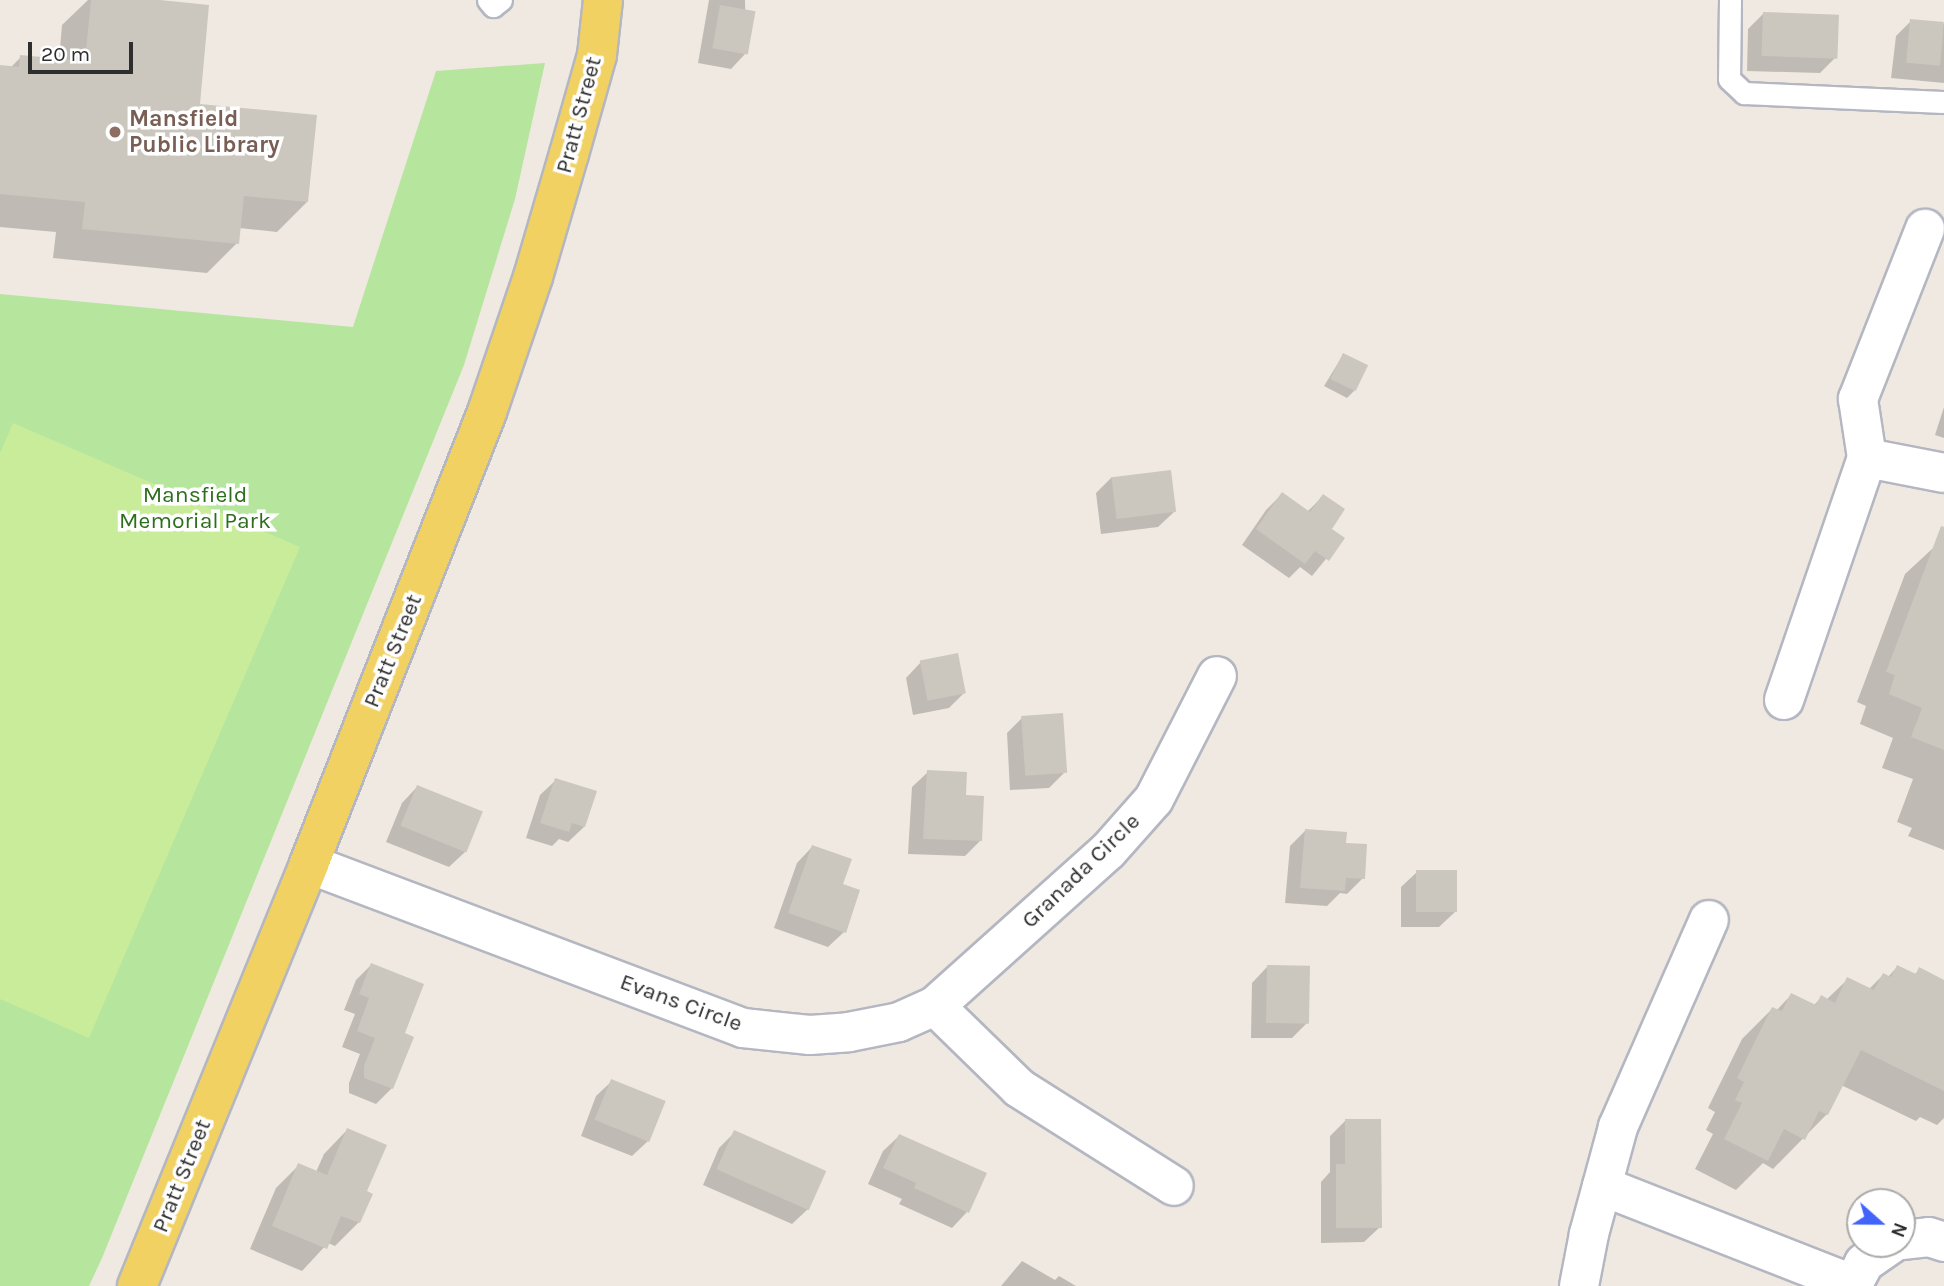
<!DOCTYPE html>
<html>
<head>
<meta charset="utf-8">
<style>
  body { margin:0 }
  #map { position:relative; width:1944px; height:1286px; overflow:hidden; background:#efe9e1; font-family:Karla,sans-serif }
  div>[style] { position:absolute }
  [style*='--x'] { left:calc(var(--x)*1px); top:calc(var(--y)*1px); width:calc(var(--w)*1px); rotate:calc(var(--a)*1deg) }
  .green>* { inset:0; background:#b6e59e }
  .pitch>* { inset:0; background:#c9ec9a }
  .shadow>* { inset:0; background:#0003 }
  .building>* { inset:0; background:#cbc7bf; transform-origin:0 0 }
  .roads { filter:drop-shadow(2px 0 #b4b7c1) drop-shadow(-2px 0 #b4b7c1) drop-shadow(0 2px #b4b7c1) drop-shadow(0 -2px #b4b7c1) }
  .service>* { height:21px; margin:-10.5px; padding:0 10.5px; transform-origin:10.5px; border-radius:10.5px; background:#fff }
  .minor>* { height:38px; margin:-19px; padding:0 19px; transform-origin:19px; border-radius:19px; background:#fff }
  .primary>* { height:38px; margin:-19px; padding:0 19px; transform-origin:19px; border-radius:19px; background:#f2d163 }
  .dots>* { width:19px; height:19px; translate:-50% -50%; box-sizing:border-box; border:4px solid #fff; border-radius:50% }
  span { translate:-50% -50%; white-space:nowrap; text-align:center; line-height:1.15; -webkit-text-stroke:7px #fff; paint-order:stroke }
  .street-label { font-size:23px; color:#2e2e2e }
  .education-label { font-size:23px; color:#785e54; font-weight:700 }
  .left { translate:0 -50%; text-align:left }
  .park-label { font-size:23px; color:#2c6e1b }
  .north { position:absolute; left:1846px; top:1188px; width:70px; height:70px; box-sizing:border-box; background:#fff; border:2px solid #ababab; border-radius:50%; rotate:111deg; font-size:19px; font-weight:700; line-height:28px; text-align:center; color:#2e2e2e }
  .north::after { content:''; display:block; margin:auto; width:24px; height:32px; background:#4264fb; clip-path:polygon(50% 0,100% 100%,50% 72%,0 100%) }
  .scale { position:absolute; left:28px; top:42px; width:105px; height:32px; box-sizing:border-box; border:4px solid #2e2e2e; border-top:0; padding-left:9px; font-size:21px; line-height:24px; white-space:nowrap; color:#2e2e2e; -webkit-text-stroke:5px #fff; paint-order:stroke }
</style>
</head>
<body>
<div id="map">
  <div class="green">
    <i style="clip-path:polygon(545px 63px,515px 199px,464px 365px,102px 1258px,89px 1286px,0 1286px,0 294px,353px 327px,436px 71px)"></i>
  </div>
  <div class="pitch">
    <i style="clip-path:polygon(13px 423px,300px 547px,89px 1038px,0 999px,0 453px)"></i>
  </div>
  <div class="shadow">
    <i style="clip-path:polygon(88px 0,142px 0,198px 105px,307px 202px,277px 232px,239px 228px,237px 243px,207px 273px,53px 258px,56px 232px,0 227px,0 67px,10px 68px,21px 57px,59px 60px,62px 25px)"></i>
    <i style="clip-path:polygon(709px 0,745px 0,746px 53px,731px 69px,698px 63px)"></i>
    <i style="clip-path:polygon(1764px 13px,1836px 57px,1820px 73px,1747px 71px,1748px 29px)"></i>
    <i style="clip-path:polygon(1911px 21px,1944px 24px,1944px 83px,1891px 78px,1896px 36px)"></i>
    <i style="clip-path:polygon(1343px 355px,1354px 391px,1347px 398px,1324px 386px)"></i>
    <i style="clip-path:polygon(1944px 407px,1944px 438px,1935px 435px)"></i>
    <i style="clip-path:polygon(1112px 477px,1174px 512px,1158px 527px,1101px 534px,1096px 493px)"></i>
    <i style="clip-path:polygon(1282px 494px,1307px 512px,1323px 496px,1330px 529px,1343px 538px,1312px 576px,1300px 567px,1289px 578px,1242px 545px,1266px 510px)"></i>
    <i style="clip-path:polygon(1944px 538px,1944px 850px,1908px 836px,1912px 828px,1897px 822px,1913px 779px,1882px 768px,1893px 738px,1860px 724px,1866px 706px,1857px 702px,1905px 574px)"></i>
    <i style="clip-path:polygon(921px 662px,964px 693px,949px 708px,913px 715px,906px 678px)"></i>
    <i style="clip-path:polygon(1022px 718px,1065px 772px,1049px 788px,1010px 790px,1007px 733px)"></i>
    <i style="clip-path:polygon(928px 772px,964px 797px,980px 841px,965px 856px,908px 854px,912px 787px)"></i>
    <i style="clip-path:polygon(556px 780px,584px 827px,568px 842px,559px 839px,552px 846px,526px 838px,540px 795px)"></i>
    <i style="clip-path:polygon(417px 787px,465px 852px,449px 867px,386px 842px,402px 803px)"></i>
    <i style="clip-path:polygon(1306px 830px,1363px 878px,1347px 894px,1340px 893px,1327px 906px,1285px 903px,1290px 846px)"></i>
    <i style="clip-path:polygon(812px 847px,844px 932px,828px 947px,774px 928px,797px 863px)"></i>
    <i style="clip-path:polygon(1417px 872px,1455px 912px,1439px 927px,1401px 927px,1401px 887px)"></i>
    <i style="clip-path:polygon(371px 965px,403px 1034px,392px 1088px,376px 1104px,349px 1093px,349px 1083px,360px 1054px,342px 1047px,355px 1014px,344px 1010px,356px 980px)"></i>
    <i style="clip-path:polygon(1267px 967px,1307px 1023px,1292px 1038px,1251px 1038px,1252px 983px)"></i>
    <i style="clip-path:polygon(1897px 967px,1914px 975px,1919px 970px,1944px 982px,1944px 1118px,1937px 1125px,1920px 1117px,1916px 1121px,1841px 1085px,1827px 1114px,1773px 1169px,1763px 1163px,1736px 1190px,1695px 1169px,1713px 1134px,1706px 1130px,1715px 1112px,1708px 1108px,1742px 1039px,1772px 1009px,1776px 1011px,1791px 995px,1813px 1006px,1821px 998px,1826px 1000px,1848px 979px,1869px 989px,1883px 975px,1888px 977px)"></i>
    <i style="clip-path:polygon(612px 1081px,648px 1141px,632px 1156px,581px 1136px,596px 1096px)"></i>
    <i style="clip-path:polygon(1345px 1121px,1380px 1227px,1364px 1242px,1321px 1243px,1321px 1182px,1330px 1172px,1330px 1136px)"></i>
    <i style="clip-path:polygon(347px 1130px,365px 1192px,359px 1222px,335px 1246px,328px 1243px,302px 1271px,250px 1249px,276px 1188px,299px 1165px,316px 1172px,324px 1154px)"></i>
    <i style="clip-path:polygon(735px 1132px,808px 1209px,792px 1224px,703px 1185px,719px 1148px)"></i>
    <i style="clip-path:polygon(899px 1136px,967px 1212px,952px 1228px,899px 1204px,902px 1199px,868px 1184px,883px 1151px)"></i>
    <i style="clip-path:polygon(1022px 1261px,1055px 1280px,1059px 1276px,1076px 1286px,1001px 1286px)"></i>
  </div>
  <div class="building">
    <i style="clip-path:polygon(91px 0,160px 0,209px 5px,200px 104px,317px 115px,308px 202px,244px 196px,239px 244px,82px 229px,85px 202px,0 194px,0 65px,19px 67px,20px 55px,85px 61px)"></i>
    <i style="left:720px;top:5px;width:36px;height:44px;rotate:10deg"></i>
    <i style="left:1763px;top:12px;width:76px;height:44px;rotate:2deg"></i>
    <i style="left:1910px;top:19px;width:34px;height:44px;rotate:5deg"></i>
    <i style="left:1343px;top:353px;width:28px;height:29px;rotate:26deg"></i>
    <i style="left:1171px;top:470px;width:42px;height:60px;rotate:83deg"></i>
    <i style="clip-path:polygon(1282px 492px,1310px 512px,1323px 494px,1345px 509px,1332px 529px,1345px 538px,1329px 561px,1315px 551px,1305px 564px,1256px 529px)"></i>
    <i style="clip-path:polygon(1941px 526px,1944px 527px,1944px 750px,1911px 737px,1922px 708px,1889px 694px,1895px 675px,1886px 672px)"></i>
    <i style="left:958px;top:653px;width:41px;height:39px;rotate:79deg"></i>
    <i style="left:1063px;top:713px;width:60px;height:42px;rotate:86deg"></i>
    <i style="clip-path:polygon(927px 770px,967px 772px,966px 795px,984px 796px,982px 841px,923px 839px)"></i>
    <i style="clip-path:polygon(555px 778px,597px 791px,585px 827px,572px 823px,569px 832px,540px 823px)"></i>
    <i style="left:417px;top:785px;width:71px;height:44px;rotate:22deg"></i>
    <i style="clip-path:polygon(1305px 829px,1347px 832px,1346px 843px,1367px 844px,1365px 879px,1346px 878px,1345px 891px,1300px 888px)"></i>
    <i style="clip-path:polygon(812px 845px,852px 859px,843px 884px,860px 890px,846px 933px,788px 913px)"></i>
    <i style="left:1416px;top:870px;width:41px;height:42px"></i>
    <i style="clip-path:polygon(371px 963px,424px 984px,405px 1033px,414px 1037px,393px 1089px,364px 1078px,364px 1066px,375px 1038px,357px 1031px,369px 998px,359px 994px)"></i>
    <i style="left:1267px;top:965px;width:43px;height:58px;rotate:1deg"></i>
    <i style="clip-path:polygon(1897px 965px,1916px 974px,1919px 967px,1944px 980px,1944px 1091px,1861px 1050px,1828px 1115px,1819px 1111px,1805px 1140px,1784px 1129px,1768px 1161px,1724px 1139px,1742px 1103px,1735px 1100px,1744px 1082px,1737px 1078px,1772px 1007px,1782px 1011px,1791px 993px,1816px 1005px,1821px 995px,1835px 1003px,1847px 977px,1874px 990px,1883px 973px,1891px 977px)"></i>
    <i style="left:611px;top:1079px;width:59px;height:44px;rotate:22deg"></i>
    <i style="clip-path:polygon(1345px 1119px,1381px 1119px,1382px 1228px,1336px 1228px,1336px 1164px,1345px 1164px)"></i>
    <i style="clip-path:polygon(347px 1128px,387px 1145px,367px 1191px,373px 1194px,360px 1223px,341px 1216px,327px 1249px,272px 1226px,298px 1163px,327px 1175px)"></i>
    <i style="left:734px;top:1130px;width:101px;height:43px;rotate:24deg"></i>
    <i style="clip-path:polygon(899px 1134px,987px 1173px,969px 1213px,914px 1188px,916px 1183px,883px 1168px)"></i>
  </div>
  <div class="roads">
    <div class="service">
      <i style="--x:488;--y:0;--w:8;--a:50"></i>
      <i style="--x:493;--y:6;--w:10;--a:-37"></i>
      <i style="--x:1730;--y:0;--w:79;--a:90.7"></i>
      <i style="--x:1729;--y:79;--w:21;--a:43"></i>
      <i style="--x:1744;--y:93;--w:199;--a:2.6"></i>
    </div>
    <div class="minor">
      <i style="--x:1867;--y:458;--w:78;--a:11"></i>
      <i style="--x:1784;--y:700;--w:256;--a:-71.1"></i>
      <i style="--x:1867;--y:458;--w:60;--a:-98.7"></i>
      <i style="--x:1858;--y:399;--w:183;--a:-68.5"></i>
      <i style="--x:309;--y:864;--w:464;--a:20.7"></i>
      <i style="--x:743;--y:1028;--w:67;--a:6"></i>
      <i style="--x:810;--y:1035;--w:39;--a:-4"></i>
      <i style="--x:849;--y:1032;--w:51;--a:-11.3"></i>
      <i style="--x:899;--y:1022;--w:39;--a:-24"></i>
      <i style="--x:935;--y:1006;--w:117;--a:44.3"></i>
      <i style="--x:1019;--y:1088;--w:183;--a:32.3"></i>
      <i style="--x:935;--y:1006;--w:232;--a:-41.9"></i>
      <i style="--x:1108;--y:851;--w:69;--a:-48.5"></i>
      <i style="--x:1154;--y:799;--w:138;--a:-62.9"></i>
      <i style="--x:1602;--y:1186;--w:269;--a:21.4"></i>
      <i style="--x:1902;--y:1240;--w:27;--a:-6"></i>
      <i style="--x:1929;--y:1237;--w:16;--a:18"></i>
      <i style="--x:1579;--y:1286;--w:53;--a:-79.1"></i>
      <i style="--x:1589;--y:1234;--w:111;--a:-74.8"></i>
      <i style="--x:1618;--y:1127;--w:226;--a:-66.3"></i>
      <i style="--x:1852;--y:1286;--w:26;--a:-62"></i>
      <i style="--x:1864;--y:1263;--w:33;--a:-35"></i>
    </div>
    <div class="primary">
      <i style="--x:137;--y:1286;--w:456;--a:-67.8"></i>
      <i style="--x:309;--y:864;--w:486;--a:-68.5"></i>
      <i style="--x:487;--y:412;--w:143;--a:-71.2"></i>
      <i style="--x:533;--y:277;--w:128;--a:-73.7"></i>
      <i style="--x:569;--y:154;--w:103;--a:-74.2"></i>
      <i style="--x:597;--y:55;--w:55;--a:-83.8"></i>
    </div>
  </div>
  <div class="dots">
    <i style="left:115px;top:132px;background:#8d6e63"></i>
  </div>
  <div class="street-label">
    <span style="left:579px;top:115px;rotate:-75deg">Pratt Street</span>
    <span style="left:393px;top:651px;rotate:-68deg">Pratt Street</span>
    <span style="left:1081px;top:871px;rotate:-44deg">Granada Circle</span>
    <span style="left:681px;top:1003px;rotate:20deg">Evans Circle</span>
    <span style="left:182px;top:1176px;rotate:-68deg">Pratt Street</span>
  </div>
  <div class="education-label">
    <span class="left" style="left:129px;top:132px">Mansfield<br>Public Library</span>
  </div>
  <div class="park-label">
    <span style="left:195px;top:508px">Mansfield<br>Memorial Park</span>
  </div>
  <div class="north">N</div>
  <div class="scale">20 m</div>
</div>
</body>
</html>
